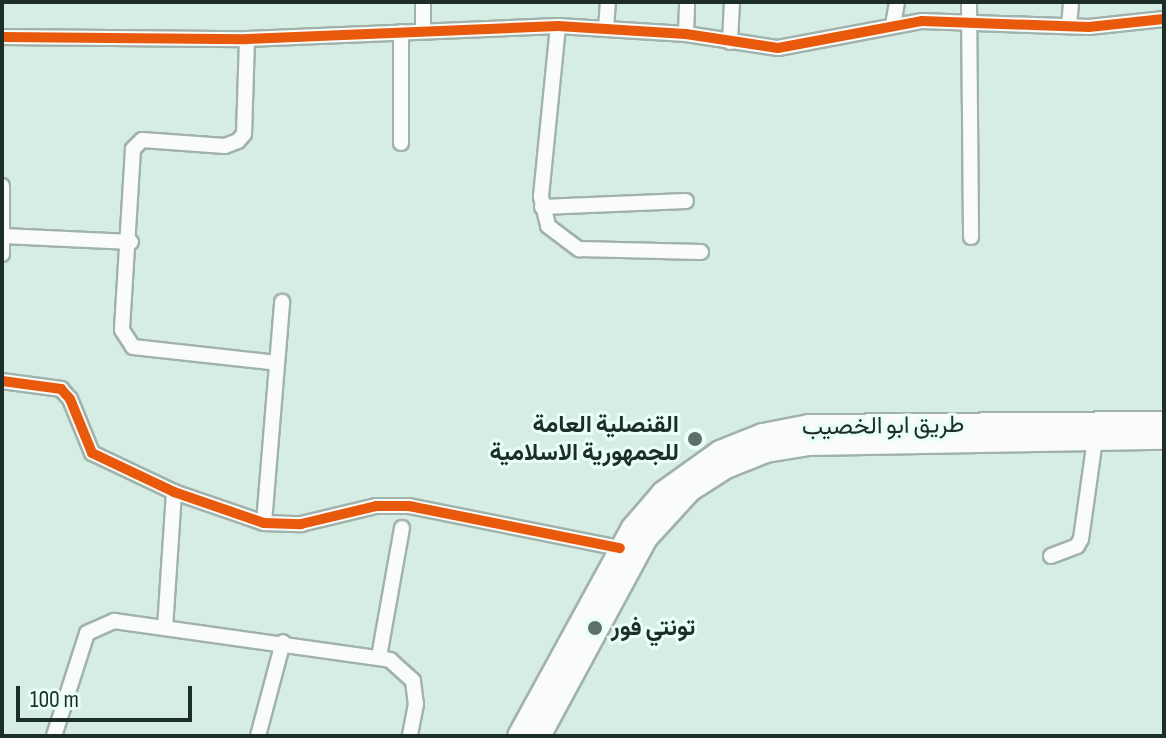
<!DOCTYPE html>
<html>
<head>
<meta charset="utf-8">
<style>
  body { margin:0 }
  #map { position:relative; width:1166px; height:738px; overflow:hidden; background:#d6ede4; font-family:"Sofia Sans Condensed",Vazirmatn,sans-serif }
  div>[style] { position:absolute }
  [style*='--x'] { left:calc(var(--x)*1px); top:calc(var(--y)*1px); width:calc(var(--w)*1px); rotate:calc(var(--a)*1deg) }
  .roads { filter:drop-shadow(2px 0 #a0b2ab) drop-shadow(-2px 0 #a0b2ab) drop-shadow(0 2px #a0b2ab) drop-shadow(0 -2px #a0b2ab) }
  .minor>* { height:14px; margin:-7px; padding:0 7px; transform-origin:7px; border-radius:7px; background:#f9fcfb }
  .primary>* { height:22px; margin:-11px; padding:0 11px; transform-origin:11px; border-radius:11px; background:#f9fcfb }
  .cycleway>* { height:10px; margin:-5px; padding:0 5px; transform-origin:5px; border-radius:5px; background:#e8590c }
  .dots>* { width:22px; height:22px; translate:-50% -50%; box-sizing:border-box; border:4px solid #e7fff6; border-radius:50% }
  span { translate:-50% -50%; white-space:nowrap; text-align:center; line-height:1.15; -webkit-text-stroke:6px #e7fff6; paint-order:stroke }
  .poi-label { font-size:24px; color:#1d2d27; font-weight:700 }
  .right { translate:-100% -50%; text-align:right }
  .left { translate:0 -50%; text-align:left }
  .street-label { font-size:24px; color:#1d2d27 }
  .frame { position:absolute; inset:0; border:4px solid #1d2d27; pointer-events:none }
  .scale { position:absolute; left:16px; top:686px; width:176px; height:36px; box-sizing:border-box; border:4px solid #1d2d27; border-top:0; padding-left:10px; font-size:24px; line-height:28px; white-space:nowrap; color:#1d2d27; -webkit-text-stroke:6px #e7fff6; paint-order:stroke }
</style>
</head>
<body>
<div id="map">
  <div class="roads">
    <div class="minor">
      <i style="--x:423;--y:2;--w:27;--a:90"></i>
      <i style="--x:969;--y:2;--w:235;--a:89.5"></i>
      <i style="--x:893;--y:25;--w:23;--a:-80"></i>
      <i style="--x:558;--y:26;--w:172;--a:95.7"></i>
      <i style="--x:541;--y:197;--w:30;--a:76"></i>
      <i style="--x:548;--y:226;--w:39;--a:37"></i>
      <i style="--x:579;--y:249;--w:122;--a:1.4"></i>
      <i style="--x:1069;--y:26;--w:24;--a:-85"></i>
      <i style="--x:606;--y:29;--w:27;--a:-86"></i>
      <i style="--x:686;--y:34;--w:32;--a:-88"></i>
      <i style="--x:2;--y:37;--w:245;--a:0.5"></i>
      <i style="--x:247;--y:39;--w:311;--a:-2.4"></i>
      <i style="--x:558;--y:26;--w:128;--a:3.6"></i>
      <i style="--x:686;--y:34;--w:93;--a:8.7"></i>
      <i style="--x:778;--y:48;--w:147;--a:-10.6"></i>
      <i style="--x:922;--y:21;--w:167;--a:2.1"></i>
      <i style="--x:1089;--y:27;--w:75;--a:-6.1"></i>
      <i style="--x:247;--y:39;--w:95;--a:91.8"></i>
      <i style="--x:244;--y:134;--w:9;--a:131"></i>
      <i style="--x:238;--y:141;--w:14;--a:159"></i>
      <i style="--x:225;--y:146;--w:83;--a:-175.9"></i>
      <i style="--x:142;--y:140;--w:13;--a:135"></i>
      <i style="--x:133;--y:149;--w:181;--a:93.5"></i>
      <i style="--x:122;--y:330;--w:20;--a:57"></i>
      <i style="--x:133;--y:347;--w:145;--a:6.3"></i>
      <i style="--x:730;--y:42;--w:40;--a:-87.1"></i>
      <i style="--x:401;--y:143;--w:111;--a:-90"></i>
      <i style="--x:2;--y:186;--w:68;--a:90"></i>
      <i style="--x:542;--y:207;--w:144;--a:-2.4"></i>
      <i style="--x:3;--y:236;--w:128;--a:2.7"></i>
      <i style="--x:2;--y:381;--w:60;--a:7.7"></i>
      <i style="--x:61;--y:389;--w:13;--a:48"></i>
      <i style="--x:70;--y:399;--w:58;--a:67.8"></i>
      <i style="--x:92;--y:453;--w:91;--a:25.4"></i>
      <i style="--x:174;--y:492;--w:95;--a:19"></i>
      <i style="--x:264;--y:523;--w:37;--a:2"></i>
      <i style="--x:301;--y:524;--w:77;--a:-13.5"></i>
      <i style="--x:376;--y:506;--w:33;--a:0"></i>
      <i style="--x:409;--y:506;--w:215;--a:11.3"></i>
      <i style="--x:264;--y:523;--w:222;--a:-85.3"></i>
      <i style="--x:1051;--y:556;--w:28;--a:-21"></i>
      <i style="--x:1077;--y:546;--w:8;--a:-60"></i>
      <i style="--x:1081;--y:539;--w:101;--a:-82"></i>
      <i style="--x:165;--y:628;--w:136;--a:-86.2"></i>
      <i style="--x:379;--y:657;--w:131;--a:-79.9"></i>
      <i style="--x:54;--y:736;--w:108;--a:-72.2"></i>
      <i style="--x:87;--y:633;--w:30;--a:-24"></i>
      <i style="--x:114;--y:621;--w:279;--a:8"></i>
      <i style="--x:390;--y:660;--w:31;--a:42"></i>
      <i style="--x:413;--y:681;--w:23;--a:83"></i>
      <i style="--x:416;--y:704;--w:33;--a:101"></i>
      <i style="--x:258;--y:736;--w:97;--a:-75.1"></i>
    </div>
    <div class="primary">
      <i style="--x:519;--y:736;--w:237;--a:-61.3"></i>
      <i style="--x:633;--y:528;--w:46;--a:-49.4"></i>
      <i style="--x:663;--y:493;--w:70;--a:-35.7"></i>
      <i style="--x:720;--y:452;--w:46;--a:-21.6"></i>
      <i style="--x:763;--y:435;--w:47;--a:-11.1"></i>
      <i style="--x:809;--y:426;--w:355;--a:-0.5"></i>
      <i style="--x:539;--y:736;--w:225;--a:-61.6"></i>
      <i style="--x:646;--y:538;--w:65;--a:-47.5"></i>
      <i style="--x:690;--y:490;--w:43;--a:-32.6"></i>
      <i style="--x:726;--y:467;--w:43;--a:-21.8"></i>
      <i style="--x:766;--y:451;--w:44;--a:-9.2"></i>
      <i style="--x:809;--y:444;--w:355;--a:-1"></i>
    </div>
  </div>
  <div class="cycleway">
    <i style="--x:2;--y:37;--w:245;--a:0.5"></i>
    <i style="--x:247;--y:39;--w:311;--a:-2.4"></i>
    <i style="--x:558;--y:26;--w:128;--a:3.6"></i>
    <i style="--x:686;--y:34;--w:93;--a:8.7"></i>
    <i style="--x:778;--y:48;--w:147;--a:-10.6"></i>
    <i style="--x:922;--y:21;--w:167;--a:2.1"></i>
    <i style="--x:1089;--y:27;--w:75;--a:-6.1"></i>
    <i style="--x:2;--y:381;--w:60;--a:7.7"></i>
    <i style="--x:61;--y:389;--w:13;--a:48"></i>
    <i style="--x:70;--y:399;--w:58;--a:67.8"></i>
    <i style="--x:92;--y:453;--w:91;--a:25.4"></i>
    <i style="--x:174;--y:492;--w:95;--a:19"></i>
    <i style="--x:264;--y:523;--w:37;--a:2"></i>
    <i style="--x:301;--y:524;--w:77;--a:-13.5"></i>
    <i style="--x:376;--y:506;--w:33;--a:0"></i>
    <i style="--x:409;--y:506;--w:215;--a:11.3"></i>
  </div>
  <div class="dots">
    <i style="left:695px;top:439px;background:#5e7069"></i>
    <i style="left:595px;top:628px;background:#5e7069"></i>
  </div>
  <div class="poi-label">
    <span class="right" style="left:679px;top:439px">القنصلية العامة<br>للجمهورية الاسلامية</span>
    <span class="left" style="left:611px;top:628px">تونتي فور</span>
  </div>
  <div class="street-label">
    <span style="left:883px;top:426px;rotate:-1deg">طريق ابو الخصيب</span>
  </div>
  <div class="frame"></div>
  <div class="scale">100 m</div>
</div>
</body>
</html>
